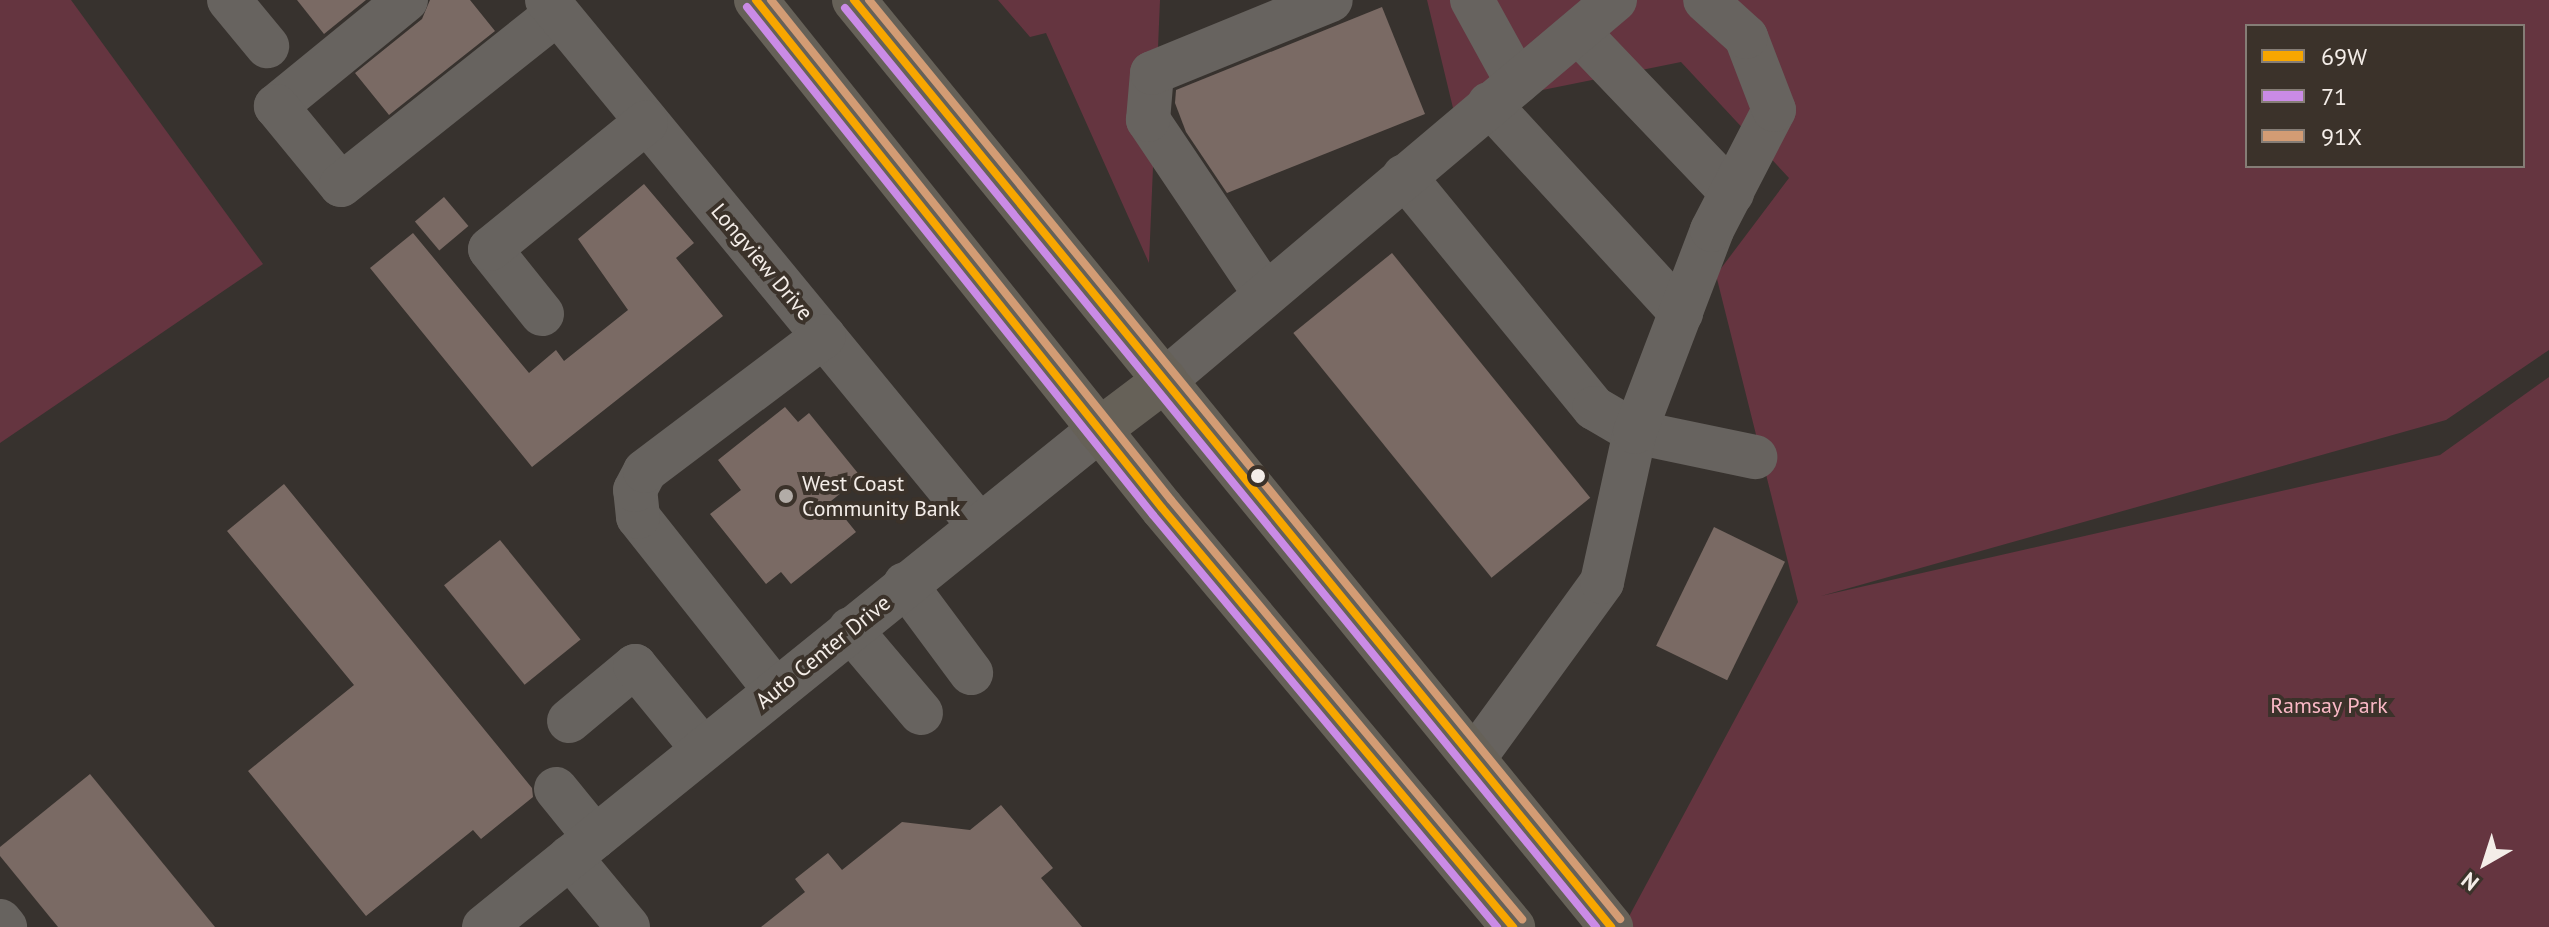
<!DOCTYPE html>
<html>
<head>
<meta charset="utf-8">
<style>
  body { margin:0 }
  #map { position:relative; width:2549px; height:927px; overflow:hidden; background:#37322e; font-family:"PT Sans",sans-serif }
  div>[style] { position:absolute }
  [style*='--x'] { left:calc(var(--x)*1px); top:calc(var(--y)*1px); width:calc(var(--w)*1px); rotate:calc(var(--a)*1deg) }
  .green>* { inset:0; background:#653540 }
  .building>* { inset:0; background:#7a6a64; transform-origin:0 0 }
  .minor>* { height:44px; margin:-22px; padding:0 22px; transform-origin:22px; border-radius:22px; background:#67635f }
  .major>* { height:44px; margin:-22px; padding:0 22px; transform-origin:22px; border-radius:22px; background:#666158 }
  .bus-1>* { height:8px; margin:-4px; padding:0 4px; transform-origin:4px; border-radius:4px; background:#f7a600 }
  .bus-2>* { height:8px; margin:-4px; padding:0 4px; transform-origin:4px; border-radius:4px; background:#ca8be6 }
  .bus-3>* { height:8px; margin:-4px; padding:0 4px; transform-origin:4px; border-radius:4px; background:#d39c74 }
  .dots>* { width:22px; height:22px; translate:-50% -50%; box-sizing:border-box; border:4px solid #3b322a; border-radius:50% }
  span { translate:-50% -50%; white-space:nowrap; text-align:center; line-height:1.15; -webkit-text-stroke:8px #3b322a; paint-order:stroke }
  .street-label { font-size:22px; color:#f4ede8 }
  .poi-label { font-size:22px; color:#f4ede8 }
  .left { translate:0 -50%; text-align:left }
  .park-label { font-size:22px; color:#f9b8c5 }
  .legend { position:absolute; left:2245px; top:24px; width:280px; height:144px; box-sizing:border-box; background:#3b322a; border:2px solid #857d76; margin:0; padding:10px 14px; list-style:none; font-size:24px; color:#f4ede8 }
  .legend li { display:flex; align-items:center; gap:16px; height:40px }
  .legend b { width:40px; border:2px solid #857d76 }
  .north { position:absolute; left:2445px; top:823px; width:80px; height:80px; -webkit-text-stroke:6px #3b322a; paint-order:stroke; rotate:219deg; font-size:22px; font-weight:700; line-height:32px; text-align:center; color:#f4ede8 }
  .north::after { content:''; display:block; margin:auto; width:28px; height:36px; background:#f4ede8; clip-path:polygon(50% 0,100% 100%,50% 72%,0 100%) }
</style>
</head>
<body>
<div id="map">
  <div class="green">
    <i style="clip-path:polygon(0 0,71px 0,263px 264px,0 443px)"></i>
    <i style="clip-path:polygon(998px 0,1160px 0,1149px 263px,1046px 33px,1030px 37px)"></i>
    <i style="clip-path:polygon(evenodd,1427px 0,2549px 0,2549px 350px,2446px 420px,1821px 596px,2440px 455px,2549px 377px,2549px 927px,1630px 927px,1626px 922px,1798px 602px,1716px 275px,1789px 178px,1681px 62px,1453px 108px,1427px 0,2247px 26px,2523px 26px,2523px 166px,2247px 166px,2247px 26px)"></i>
  </div>
  <div class="building">
    <i style="clip-path:polygon(297px 0,366px 0,324px 34px)"></i>
    <i style="clip-path:polygon(430px 0,470px 0,495px 31px,389px 115px,355px 73px,422px 19px)"></i>
    <i style="clip-path:polygon(1382px 7px,1425px 114px,1227px 193px,1186px 132px,1175px 103px,1176px 90px)"></i>
    <i style="clip-path:polygon(644px 184px,694px 243px,676px 258px,723px 316px,532px 467px,370px 268px,413px 233px,529px 373px,556px 350px,564px 361px,628px 310px,578px 239px)"></i>
    <i style="left:444px;top:197px;width:38px;height:38px;rotate:50deg"></i>
    <i style="left:1392px;top:253px;width:315px;height:127px;rotate:51deg"></i>
    <i style="clip-path:polygon(785px 407px,798px 422px,809px 413px,861px 477px,831px 501px,856px 532px,791px 584px,781px 572px,766px 584px,710px 514px,741px 490px,718px 460px)"></i>
    <i style="clip-path:polygon(284px 484px,532px 788px,533px 797px,481px 839px,473px 830px,366px 916px,248px 771px,354px 685px,227px 531px)"></i>
    <i style="left:1714px;top:527px;width:79px;height:132px;rotate:26deg"></i>
    <i style="left:500px;top:540px;width:128px;height:72px;rotate:51deg"></i>
    <i style="clip-path:polygon(90px 774px,215px 927px,58px 927px,0 856px,0 847px)"></i>
    <i style="clip-path:polygon(1001px 805px,1053px 868px,1041px 878px,1082px 927px,761px 927px,805px 892px,795px 879px,828px 853px,842px 870px,902px 822px,970px 830px)"></i>
  </div>
  <div class="minor">
    <i style="--x:229;--y:0;--w:60;--a:50.4"></i>
    <i style="--x:406;--y:0;--w:168;--a:140.8"></i>
    <i style="--x:276;--y:106;--w:102;--a:50.6"></i>
    <i style="--x:341;--y:185;--w:276;--a:-38.5"></i>
    <i style="--x:547;--y:0;--w:678;--a:50.56"></i>
    <i style="--x:1472;--y:0;--w:94;--a:61.2"></i>
    <i style="--x:1578;--y:32;--w:223;--a:46.3"></i>
    <i style="--x:1489;--y:104;--w:284;--a:47.4"></i>
    <i style="--x:1404;--y:176;--w:300;--a:50.7"></i>
    <i style="--x:1594;--y:408;--w:48;--a:30.3"></i>
    <i style="--x:1635;--y:432;--w:123;--a:11.8"></i>
    <i style="--x:1265;--y:294;--w:210;--a:-123.9"></i>
    <i style="--x:1148;--y:120;--w:47;--a:-85.1"></i>
    <i style="--x:1152;--y:73;--w:193;--a:-22.2"></i>
    <i style="--x:542;--y:314;--w:83;--a:-128.7"></i>
    <i style="--x:490;--y:249;--w:201;--a:-39.1"></i>
    <i style="--x:1165;--y:380;--w:589;--a:-40.18"></i>
    <i style="--x:905;--y:584;--w:111;--a:53.4"></i>
    <i style="--x:850;--y:629;--w:110;--a:49.8"></i>
    <i style="--x:776;--y:691;--w:222;--a:-128.4"></i>
    <i style="--x:638;--y:517;--w:27;--a:-96"></i>
    <i style="--x:635;--y:490;--w:21;--a:-62"></i>
    <i style="--x:645;--y:471;--w:224;--a:-37"></i>
    <i style="--x:569;--y:721;--w:86;--a:-39.8"></i>
    <i style="--x:635;--y:666;--w:107;--a:50.7"></i>
    <i style="--x:1475;--y:757;--w:216;--a:-54"></i>
    <i style="--x:1602;--y:582;--w:154;--a:-77.6"></i>
    <i style="--x:1635;--y:432;--w:216;--a:-69.1"></i>
    <i style="--x:1712;--y:230;--w:135;--a:-62.7"></i>
    <i style="--x:1774;--y:110;--w:78;--a:-111"></i>
    <i style="--x:1746;--y:37;--w:55;--a:-137.9"></i>
    <i style="--x:556;--y:789;--w:62;--a:50.9"></i>
    <i style="--x:570;--y:857;--w:91;--a:50.4"></i>
    <i style="--x:0;--y:921;--w:8;--a:50"></i>
    <i style="--x:484;--y:927;--w:791;--a:-38.94"></i>
  </div>
  <div class="major">
    <i style="--x:756;--y:0;--w:650;--a:51.37"></i>
    <i style="--x:1162;--y:508;--w:547;--a:50.05"></i>
    <i style="--x:854;--y:0;--w:1197;--a:50.76"></i>
    <i style="--x:1099;--y:430;--w:83;--a:-37.1"></i>
  </div>
  <div class="bus-1">
    <i style="--x:756;--y:0;--w:650;--a:51.37"></i>
    <i style="--x:1162;--y:508;--w:547;--a:50.05"></i>
    <i style="--x:854;--y:0;--w:1197;--a:50.76"></i>
  </div>
  <div class="bus-2">
    <i style="--x:747;--y:7;--w:650;--a:51.37"></i>
    <i style="--x:1153;--y:515;--w:537;--a:50.14"></i>
    <i style="--x:845;--y:8;--w:1187;--a:50.74"></i>
  </div>
  <div class="bus-3">
    <i style="--x:771;--y:0;--w:640;--a:51.34"></i>
    <i style="--x:1171;--y:500;--w:547;--a:50.05"></i>
    <i style="--x:869;--y:0;--w:1187;--a:50.74"></i>
  </div>
  <div class="dots">
    <i style="left:1258px;top:476px;background:#f4ede8"></i>
    <i style="left:786px;top:496px;background:#b2aca7"></i>
  </div>
  <div class="street-label">
    <span style="left:762px;top:262px;rotate:50deg">Longview Drive</span>
    <span style="left:823px;top:652px;rotate:-39deg">Auto Center Drive</span>
  </div>
  <div class="poi-label">
    <span class="left" style="left:802px;top:496px">West Coast<br>Community Bank</span>
  </div>
  <div class="park-label">
    <span style="left:2329px;top:706px">Ramsay Park</span>
  </div>
  <ul class="legend">
  <li><b style="height:10px;background:#f7a600"></b>69W</li>
  <li><b style="height:10px;background:#ca8be6"></b>71</li>
  <li><b style="height:10px;background:#d39c74"></b>91X</li>
  </ul>
  <div class="north">N</div>
</div>
</body>
</html>
